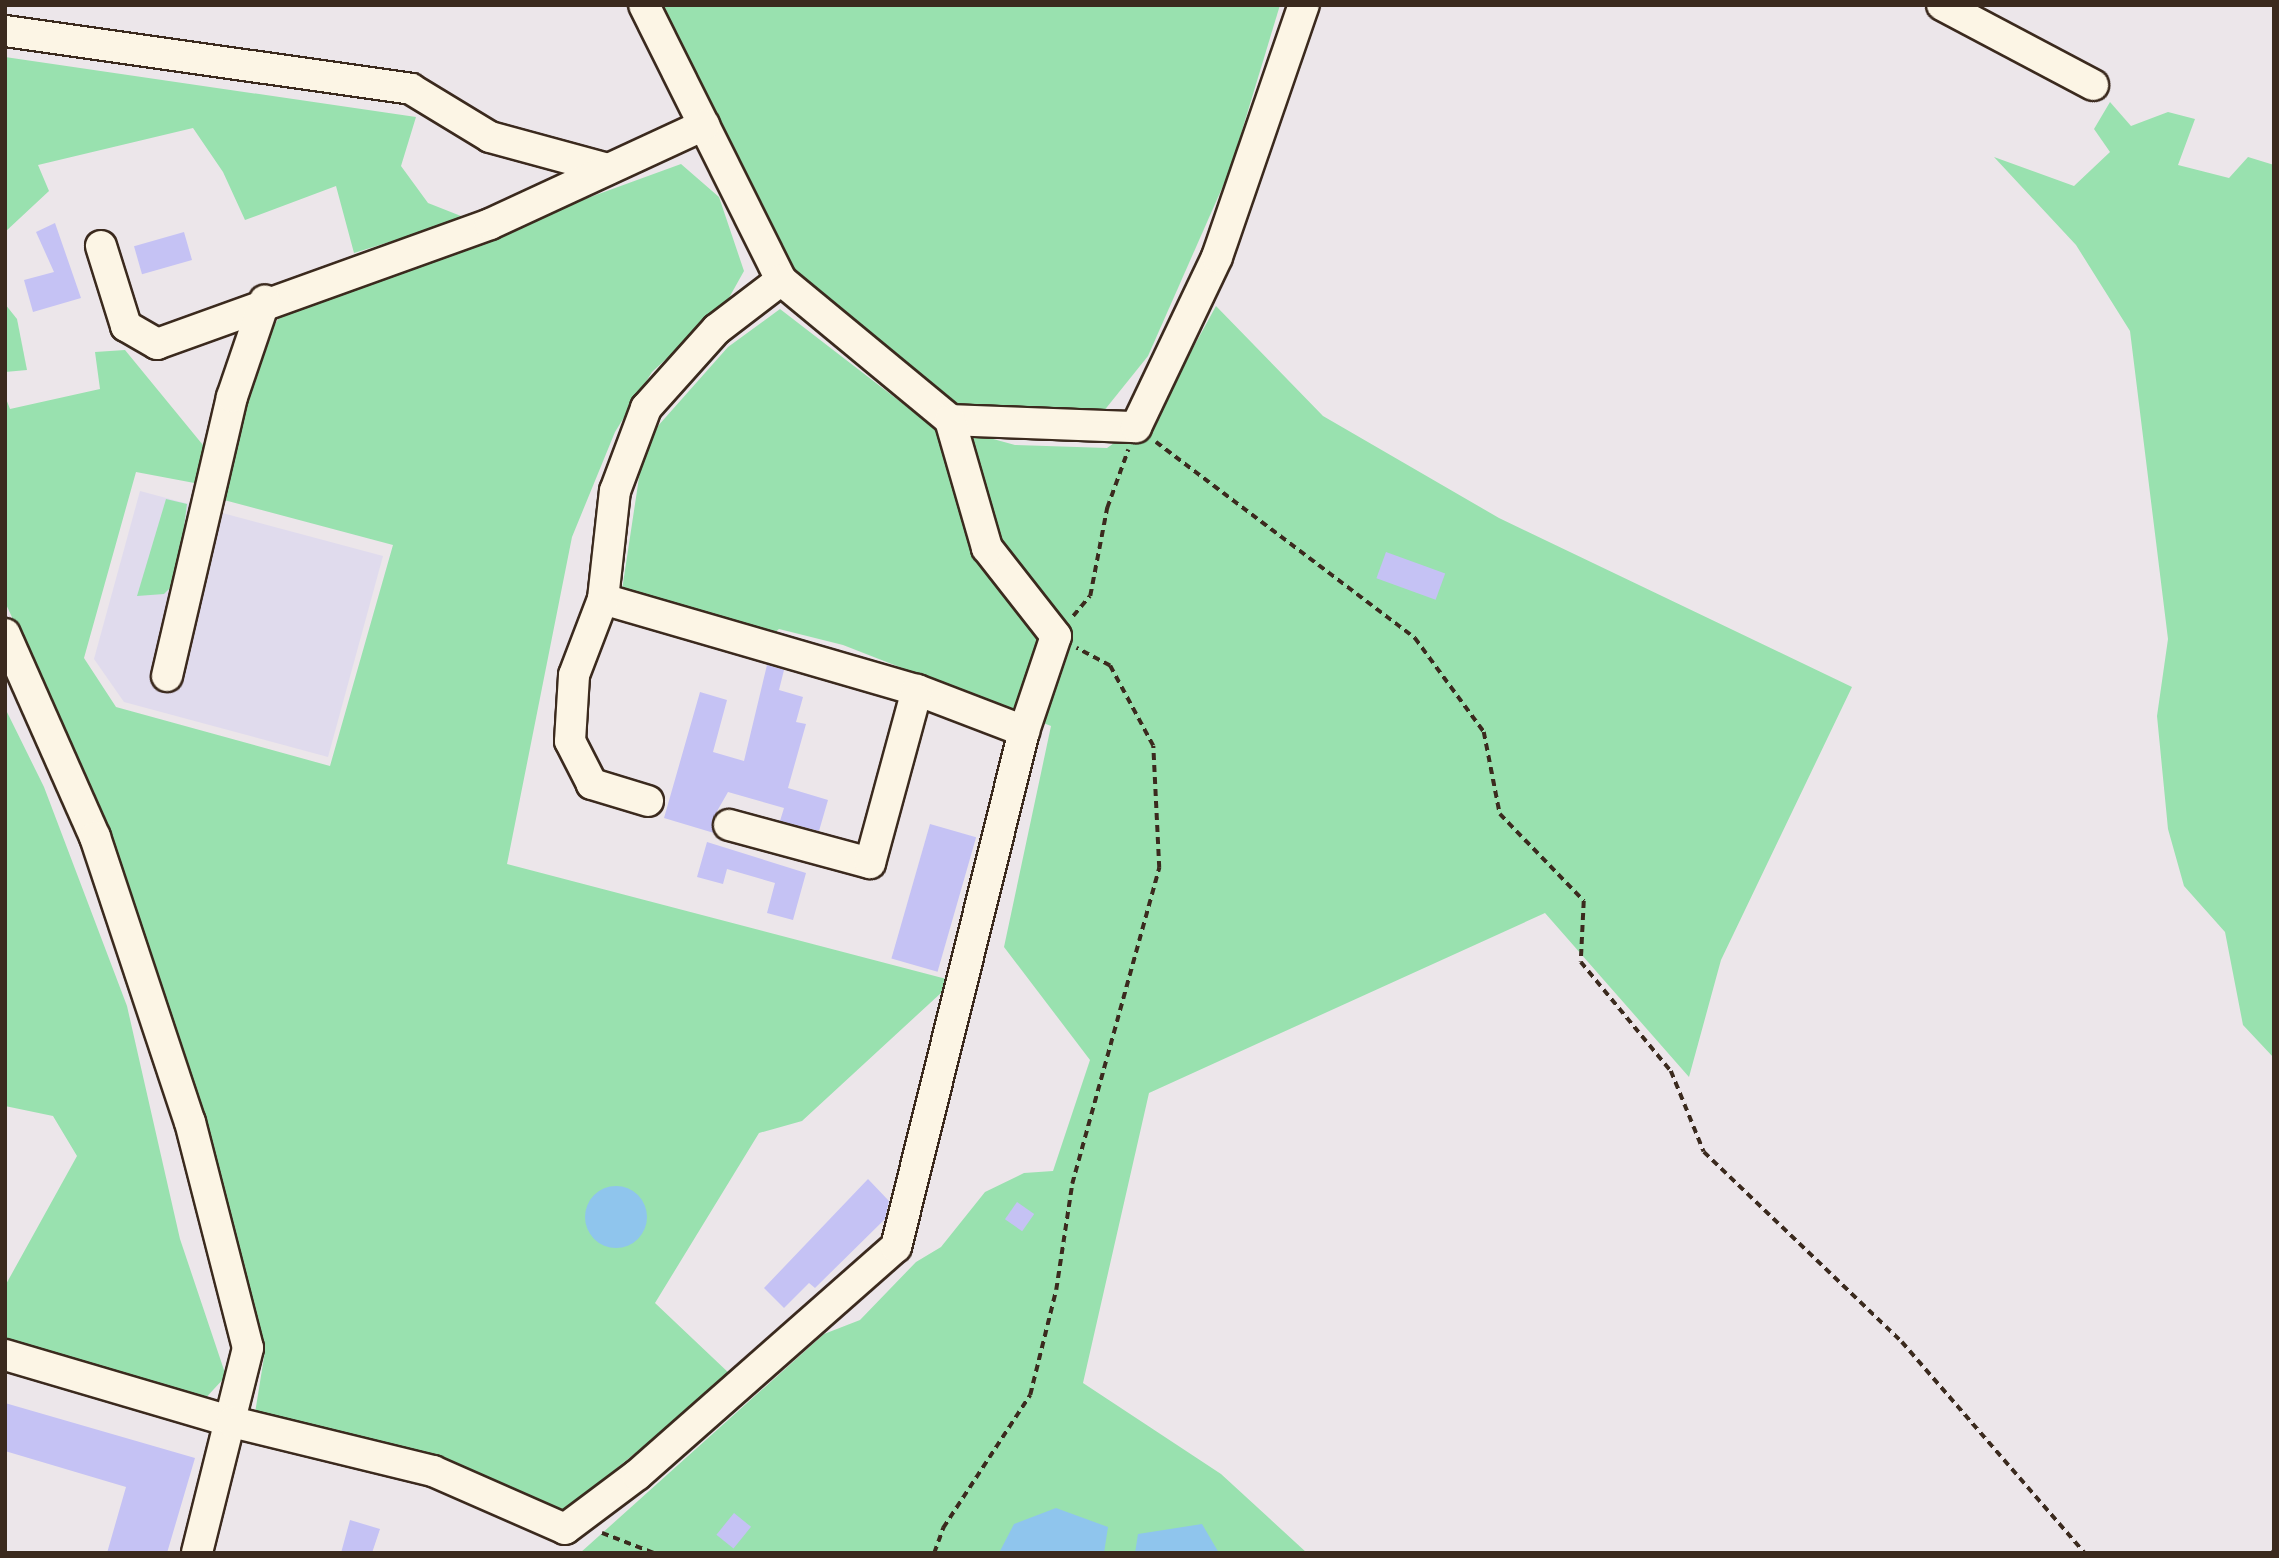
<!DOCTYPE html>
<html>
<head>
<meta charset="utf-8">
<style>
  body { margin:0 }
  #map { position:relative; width:2279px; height:1558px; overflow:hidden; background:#ece6ea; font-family:Caveat,sans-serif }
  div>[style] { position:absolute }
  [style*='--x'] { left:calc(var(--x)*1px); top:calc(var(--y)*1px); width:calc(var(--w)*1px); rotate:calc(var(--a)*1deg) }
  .built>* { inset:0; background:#e0dbed }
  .green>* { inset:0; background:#99e1af }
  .water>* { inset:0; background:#8fc5ed }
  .round { border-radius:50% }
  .building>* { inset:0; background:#c5c2f4; transform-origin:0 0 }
  .path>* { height:3.5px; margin-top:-1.75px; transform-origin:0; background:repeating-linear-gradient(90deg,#3b2a1e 0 7px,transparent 0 12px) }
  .roads { filter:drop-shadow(2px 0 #3b2a1e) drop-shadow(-2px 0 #3b2a1e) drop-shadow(0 2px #3b2a1e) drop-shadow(0 -2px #3b2a1e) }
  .minor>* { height:30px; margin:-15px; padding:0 15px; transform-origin:15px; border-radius:15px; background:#fcf5e5 }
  span { translate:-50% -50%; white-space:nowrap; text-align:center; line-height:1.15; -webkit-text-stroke:6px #fcf5e5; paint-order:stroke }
  .frame { position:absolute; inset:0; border:7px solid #3b2a1e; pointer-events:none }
</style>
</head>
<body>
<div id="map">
  <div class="built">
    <i style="clip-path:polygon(140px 491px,383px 556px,328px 757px,124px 702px,94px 659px)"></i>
  </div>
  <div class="green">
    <i style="clip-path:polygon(653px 5px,1280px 5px,1230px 170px,1148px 356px,1099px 417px,952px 410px,789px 275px)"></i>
    <i style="clip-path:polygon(5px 57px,416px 117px,401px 166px,428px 203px,466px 218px,354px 253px,336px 186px,245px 220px,223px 172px,193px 128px,38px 165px,49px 191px,5px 232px)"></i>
    <i style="clip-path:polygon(2110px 102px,2131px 126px,2168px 112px,2195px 119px,2178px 165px,2229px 178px,2248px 157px,2274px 165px,2274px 1058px,2243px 1025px,2225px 932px,2184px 886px,2168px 829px,2157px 716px,2168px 639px,2130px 331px,2076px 245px,1994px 157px,2074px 186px,2110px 152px,2094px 129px)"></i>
    <i style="clip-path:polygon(681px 164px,719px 197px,744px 271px,725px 305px,652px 372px,615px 432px,572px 537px,507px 864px,954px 981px,802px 1121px,759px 1133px,655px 1303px,731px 1375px,563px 1512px,438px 1456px,255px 1413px,265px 1351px,203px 1114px,107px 825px,5px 602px,5px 396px,10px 409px,100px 389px,95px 352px,125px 350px,207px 450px,205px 485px,136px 472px,84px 658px,116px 707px,330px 766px,393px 545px,224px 500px,259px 350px,285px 308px)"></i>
    <i style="clip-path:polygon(5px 304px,17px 319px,27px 370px,5px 372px)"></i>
    <i style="clip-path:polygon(1216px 306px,1323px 416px,1499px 518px,1852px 687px,1721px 960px,1689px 1077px,1545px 913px,1149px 1093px,1083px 1383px,1221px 1474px,1307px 1553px,580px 1553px,824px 1334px,860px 1320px,916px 1262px,941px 1247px,985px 1192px,1024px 1173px,1053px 1171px,1090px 1060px,1004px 947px,1051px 726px,843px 645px,779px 629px,769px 637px,622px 590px,640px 471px,657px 427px,728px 347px,780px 309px,924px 420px,1015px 445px,1107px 448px,1158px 412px)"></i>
    <i style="clip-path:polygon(166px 499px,187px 504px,177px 581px,164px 594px,137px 596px)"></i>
    <i style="clip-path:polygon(5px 708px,44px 787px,127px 1006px,180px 1239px,226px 1376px,201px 1403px,5px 1341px,5px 1286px,77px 1156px,53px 1116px,5px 1106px)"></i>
  </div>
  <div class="water">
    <i class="round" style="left:585px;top:1186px;width:62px;height:62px"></i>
    <i style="clip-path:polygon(1056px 1508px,1108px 1527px,1104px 1553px,999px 1553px,1014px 1524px)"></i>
    <i style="clip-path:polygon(1202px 1524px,1219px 1553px,1135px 1553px,1138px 1534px)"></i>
  </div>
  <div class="building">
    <i style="clip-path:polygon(55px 223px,81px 298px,33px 312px,24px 280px,54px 272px,36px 232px)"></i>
    <i style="left:184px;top:232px;width:29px;height:52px;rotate:74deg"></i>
    <i style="left:1386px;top:552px;width:63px;height:28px;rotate:20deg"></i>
    <i style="clip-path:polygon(767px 665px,784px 670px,779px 690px,803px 697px,796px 722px,806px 724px,788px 788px,828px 800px,819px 831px,780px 821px,784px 808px,728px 792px,712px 820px,714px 833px,664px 818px,700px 692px,727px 700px,713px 752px,744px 761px)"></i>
    <i style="left:930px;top:824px;width:48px;height:140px;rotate:16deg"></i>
    <i style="clip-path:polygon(707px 842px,806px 873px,793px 920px,767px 913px,775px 883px,727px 869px,723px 884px,697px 877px)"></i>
    <i style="clip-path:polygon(868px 1179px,889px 1201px,885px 1219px,815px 1288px,809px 1283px,784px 1308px,764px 1288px)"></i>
    <i style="left:1017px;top:1202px;width:21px;height:21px;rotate:35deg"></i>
    <i style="clip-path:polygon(5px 1403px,195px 1458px,167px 1553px,107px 1553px,126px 1487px,5px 1451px)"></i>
    <i style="left:734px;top:1513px;width:22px;height:28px;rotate:39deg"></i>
    <i style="clip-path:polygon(350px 1520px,380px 1529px,372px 1553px,341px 1553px)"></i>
  </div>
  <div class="path">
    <i style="--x:1156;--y:442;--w:325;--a:37.1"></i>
    <i style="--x:1415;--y:638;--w:117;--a:53.7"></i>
    <i style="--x:1484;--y:732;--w:84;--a:79"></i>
    <i style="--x:1500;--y:814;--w:121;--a:46"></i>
    <i style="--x:1584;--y:901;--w:61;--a:92.8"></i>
    <i style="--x:1581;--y:962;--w:141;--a:50.5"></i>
    <i style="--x:1671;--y:1071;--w:87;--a:67.8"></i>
    <i style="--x:1704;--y:1152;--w:274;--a:43.8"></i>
    <i style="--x:1902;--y:1342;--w:279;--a:49.1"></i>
    <i style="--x:1073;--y:616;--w:26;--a:-50"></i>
    <i style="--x:1090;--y:596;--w:90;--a:-79.1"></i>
    <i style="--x:1107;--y:508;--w:62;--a:-70.1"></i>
    <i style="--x:602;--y:1533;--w:56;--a:21"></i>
    <i style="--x:934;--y:1553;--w:27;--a:-70"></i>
    <i style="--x:943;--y:1528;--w:159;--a:-56.8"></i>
    <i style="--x:1030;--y:1395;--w:108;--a:-76.1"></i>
    <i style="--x:1056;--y:1290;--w:107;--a:-81.4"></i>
    <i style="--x:1072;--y:1184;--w:328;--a:-74.6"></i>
    <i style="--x:1159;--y:868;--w:122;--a:-92.8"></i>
    <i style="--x:1153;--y:746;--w:91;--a:-118.3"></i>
    <i style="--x:1110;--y:666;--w:38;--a:-152"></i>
    <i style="--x:2272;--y:1553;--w:4;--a:-56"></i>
  </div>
  <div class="roads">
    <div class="minor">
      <i style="--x:644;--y:5;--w:307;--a:63.5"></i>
      <i style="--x:781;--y:280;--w:219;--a:39.6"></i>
      <i style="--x:950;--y:420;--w:186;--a:2.2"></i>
      <i style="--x:1136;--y:427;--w:188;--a:-64.5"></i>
      <i style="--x:1217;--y:257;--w:267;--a:-71"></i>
      <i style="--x:1942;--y:5;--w:171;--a:27.9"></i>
      <i style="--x:5;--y:31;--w:410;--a:8.1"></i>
      <i style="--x:411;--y:89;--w:92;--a:31.3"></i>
      <i style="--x:490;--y:137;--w:122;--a:15.2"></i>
      <i style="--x:101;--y:246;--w:84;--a:72.6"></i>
      <i style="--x:126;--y:326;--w:36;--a:30"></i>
      <i style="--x:157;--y:344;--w:354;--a:-19.8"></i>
      <i style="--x:490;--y:224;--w:236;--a:-24.8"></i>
      <i style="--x:603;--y:599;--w:327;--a:16.2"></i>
      <i style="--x:917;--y:690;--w:115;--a:21"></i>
      <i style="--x:5;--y:634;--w:222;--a:66.1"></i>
      <i style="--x:95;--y:837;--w:300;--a:71.6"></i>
      <i style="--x:190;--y:1122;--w:233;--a:75.6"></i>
      <i style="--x:248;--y:1348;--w:211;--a:104"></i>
      <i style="--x:167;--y:676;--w:286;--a:-76.9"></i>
      <i style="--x:232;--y:397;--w:102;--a:-71.2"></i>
      <i style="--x:648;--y:801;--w:59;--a:-163.1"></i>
      <i style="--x:592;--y:784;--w:48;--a:-117.1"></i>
      <i style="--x:570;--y:741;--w:66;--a:-86.5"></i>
      <i style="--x:574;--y:675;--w:81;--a:-69.1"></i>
      <i style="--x:603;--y:599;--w:109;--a:-83.7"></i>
      <i style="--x:615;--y:491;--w:89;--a:-69.5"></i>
      <i style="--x:646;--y:408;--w:106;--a:-48.1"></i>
      <i style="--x:717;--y:329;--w:81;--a:-37.4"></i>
      <i style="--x:729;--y:825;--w:146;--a:15.1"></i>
      <i style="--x:870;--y:863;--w:179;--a:-74.8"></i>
      <i style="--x:5;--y:1355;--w:237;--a:16.4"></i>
      <i style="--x:232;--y:1422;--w:207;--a:13.7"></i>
      <i style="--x:433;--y:1471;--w:144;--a:23.7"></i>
      <i style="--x:565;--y:1529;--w:90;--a:-36.9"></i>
      <i style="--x:637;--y:1475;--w:345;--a:-41.4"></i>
      <i style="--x:896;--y:1247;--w:532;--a:-76.07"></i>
      <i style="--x:1024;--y:731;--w:100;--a:-71.4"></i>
      <i style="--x:1056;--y:636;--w:112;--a:-128.1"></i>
      <i style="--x:987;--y:548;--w:133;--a:-106.1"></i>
    </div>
  </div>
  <div class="frame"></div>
</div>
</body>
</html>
